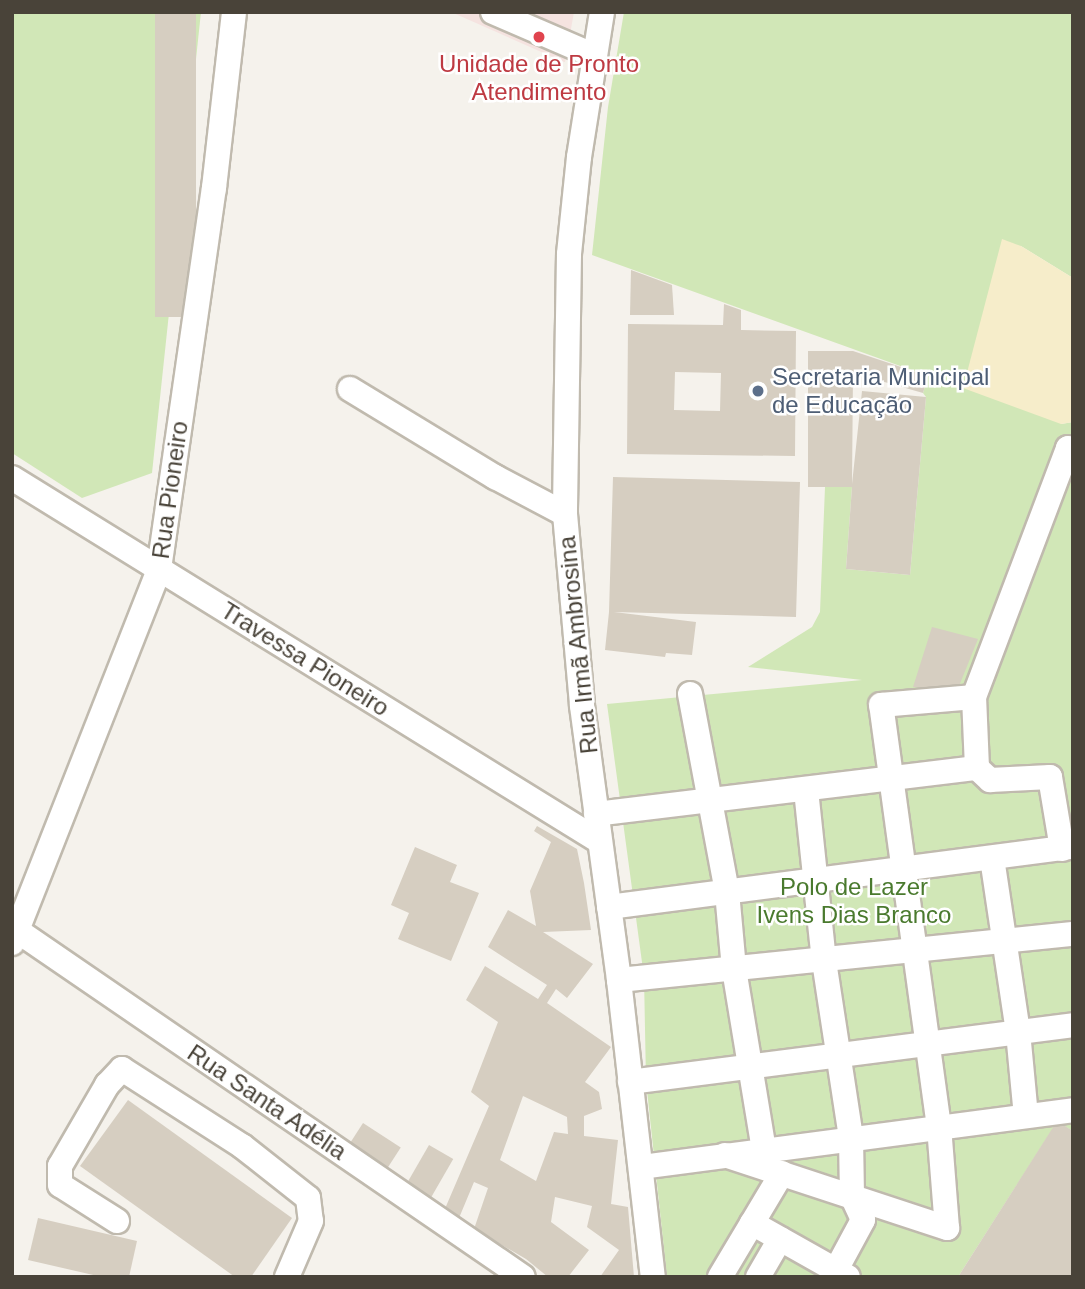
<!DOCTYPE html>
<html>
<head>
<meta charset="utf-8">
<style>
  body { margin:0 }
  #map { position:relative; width:1085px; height:1289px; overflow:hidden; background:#f5f2ec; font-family:Arial,sans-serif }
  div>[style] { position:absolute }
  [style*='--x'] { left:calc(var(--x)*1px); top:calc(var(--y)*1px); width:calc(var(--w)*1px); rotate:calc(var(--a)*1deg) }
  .medical>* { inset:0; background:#f5e3e0 }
  .green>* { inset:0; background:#d1e7b7 }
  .sand>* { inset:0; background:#f6edca }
  .building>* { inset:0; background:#d6cec1; transform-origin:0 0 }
  .roads { filter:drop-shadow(2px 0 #c0baae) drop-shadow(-2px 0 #c0baae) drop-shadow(0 2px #c0baae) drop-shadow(0 -2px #c0baae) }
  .minor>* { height:24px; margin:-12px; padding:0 12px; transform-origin:12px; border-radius:12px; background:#fff }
  .dots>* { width:19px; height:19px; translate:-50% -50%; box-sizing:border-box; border:4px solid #fff; border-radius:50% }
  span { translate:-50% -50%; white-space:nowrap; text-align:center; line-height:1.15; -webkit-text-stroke:5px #fff; paint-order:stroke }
  .health-label { font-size:24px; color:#be3a42 }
  .service-label { font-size:24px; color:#4e5e75 }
  .left { translate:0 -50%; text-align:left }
  .street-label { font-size:24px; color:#494339 }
  .park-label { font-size:24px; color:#4a7a2e }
  .frame { position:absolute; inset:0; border:14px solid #494339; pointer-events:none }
</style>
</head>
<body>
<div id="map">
  <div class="medical">
    <i style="clip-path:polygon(451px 12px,574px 12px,565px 62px,564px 62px)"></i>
  </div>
  <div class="green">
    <i style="clip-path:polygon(12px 12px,201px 12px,152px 473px,82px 498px,12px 453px)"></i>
    <i style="clip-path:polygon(624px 12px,1073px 12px,1073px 278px,1021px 246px,1061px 424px,1073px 422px,1073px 1131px,1057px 1122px,958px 1277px,667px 1277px,646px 1081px,644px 977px,607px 704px,862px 680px,748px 667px,812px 627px,820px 612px,825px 487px,852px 487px,846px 569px,910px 575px,926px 397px,923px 393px,928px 376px,592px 255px,608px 107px)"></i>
  </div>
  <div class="sand">
    <i style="clip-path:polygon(1002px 239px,1021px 246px,1073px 278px,1073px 422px,1061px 424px,963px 388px)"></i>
  </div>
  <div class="building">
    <i style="left:155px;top:12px;width:41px;height:305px"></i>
    <i style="clip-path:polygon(631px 270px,672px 285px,674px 315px,630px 315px)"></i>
    <i style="clip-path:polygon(evenodd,724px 304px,741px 310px,741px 330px,796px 331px,795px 456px,627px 454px,628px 324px,723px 325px,724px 304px,675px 372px,721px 373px,720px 411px,674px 410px,675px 372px)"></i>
    <i style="clip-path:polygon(808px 351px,853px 351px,928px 376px,923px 393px,853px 373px,852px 484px,862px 391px,926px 397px,910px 575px,846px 569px,852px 487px,808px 487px)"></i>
    <i style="clip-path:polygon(613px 477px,800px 482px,796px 617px,614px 612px,696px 622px,692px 655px,666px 653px,665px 657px,605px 650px,609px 612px)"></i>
    <i style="clip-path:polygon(932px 627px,978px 639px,957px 691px,913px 687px)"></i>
    <i style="clip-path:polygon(evenodd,537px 826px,577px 849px,584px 883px,591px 930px,543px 932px,593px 964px,567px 998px,556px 989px,547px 1003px,611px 1047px,585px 1082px,599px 1092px,602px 1109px,584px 1116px,584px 1136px,618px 1140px,611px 1204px,628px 1207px,634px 1277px,600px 1277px,619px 1250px,587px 1227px,592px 1206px,555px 1197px,551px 1222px,589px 1250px,568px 1277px,548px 1277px,526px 1259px,474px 1229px,488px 1188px,474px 1182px,459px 1218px,444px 1211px,489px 1106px,471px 1092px,498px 1022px,466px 1000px,485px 966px,538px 999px,547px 985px,488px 947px,508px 910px,536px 926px,530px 891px,551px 842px,534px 831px,537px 826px,523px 1096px,567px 1117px,568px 1134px,554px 1132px,536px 1181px,500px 1160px,523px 1096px)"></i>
    <i style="clip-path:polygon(415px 847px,457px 865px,450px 882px,479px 893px,451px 961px,398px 939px,409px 913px,391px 905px)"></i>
    <i style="clip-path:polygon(128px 1100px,292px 1218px,251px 1277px,235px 1277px,80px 1166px)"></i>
    <i style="clip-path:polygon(1057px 1121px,1073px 1131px,1073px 1277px,958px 1277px)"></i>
    <i style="left:363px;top:1123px;width:45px;height:24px;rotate:33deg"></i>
    <i style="left:429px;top:1145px;width:28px;height:45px;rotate:30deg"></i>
    <i style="clip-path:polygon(38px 1218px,137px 1241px,129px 1277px,102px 1277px,28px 1260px)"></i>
  </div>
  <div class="roads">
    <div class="minor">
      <i style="--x:493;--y:12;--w:111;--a:23.3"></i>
      <i style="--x:602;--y:12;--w:147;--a:99"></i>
      <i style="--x:579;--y:157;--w:98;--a:95.9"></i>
      <i style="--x:569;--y:254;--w:260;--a:90.9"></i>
      <i style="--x:565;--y:514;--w:193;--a:84.9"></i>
      <i style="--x:582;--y:706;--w:276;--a:82.3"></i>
      <i style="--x:619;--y:980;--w:299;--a:83.5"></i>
      <i style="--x:350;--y:389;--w:170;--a:31.3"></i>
      <i style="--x:495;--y:477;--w:79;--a:27.9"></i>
      <i style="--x:12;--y:478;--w:690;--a:31.73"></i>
      <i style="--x:690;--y:694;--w:201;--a:79.4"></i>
      <i style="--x:727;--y:892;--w:77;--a:84.8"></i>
      <i style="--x:734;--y:969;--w:202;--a:80.6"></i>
      <i style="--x:977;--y:768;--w:18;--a:43"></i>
      <i style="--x:990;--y:780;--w:60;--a:-2.9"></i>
      <i style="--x:1050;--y:777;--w:73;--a:80.5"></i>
      <i style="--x:806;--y:790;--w:172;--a:84"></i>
      <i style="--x:824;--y:961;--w:179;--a:81.3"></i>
      <i style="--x:851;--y:1138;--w:58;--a:89"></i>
      <i style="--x:852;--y:1196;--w:26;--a:65"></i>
      <i style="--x:863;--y:1220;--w:57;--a:118.4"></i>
      <i style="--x:596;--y:814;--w:384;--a:-6.9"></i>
      <i style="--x:977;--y:768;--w:71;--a:-92.4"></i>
      <i style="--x:974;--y:697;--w:266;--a:-69.3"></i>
      <i style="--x:1068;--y:448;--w:5;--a:22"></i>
      <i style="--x:992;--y:858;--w:176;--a:81.5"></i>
      <i style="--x:1018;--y:1032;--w:84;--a:84.6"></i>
      <i style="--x:609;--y:907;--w:468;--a:-7.4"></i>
      <i style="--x:12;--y:927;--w:619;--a:34.41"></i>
      <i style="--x:12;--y:943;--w:402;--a:-68.5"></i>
      <i style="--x:159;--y:569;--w:385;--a:-81.8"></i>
      <i style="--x:214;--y:188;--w:177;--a:-83.5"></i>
      <i style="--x:619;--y:980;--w:456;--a:-5.8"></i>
      <i style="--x:630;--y:1082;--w:447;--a:-7.3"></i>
      <i style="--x:725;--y:1155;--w:234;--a:18.2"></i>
      <i style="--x:947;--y:1228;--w:101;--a:-94.5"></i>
      <i style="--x:939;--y:1127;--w:426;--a:-97.8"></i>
      <i style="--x:881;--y:705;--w:93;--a:-4.9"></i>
      <i style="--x:641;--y:1167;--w:436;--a:-7.5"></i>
      <i style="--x:117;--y:1221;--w:67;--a:-147.7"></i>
      <i style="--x:60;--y:1185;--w:19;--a:-90"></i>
      <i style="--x:60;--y:1166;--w:94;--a:-59.9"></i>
      <i style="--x:107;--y:1085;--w:22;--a:-47"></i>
      <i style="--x:122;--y:1069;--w:143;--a:32.7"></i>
      <i style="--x:242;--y:1146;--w:84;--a:38.2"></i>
      <i style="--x:308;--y:1198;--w:23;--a:83"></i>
      <i style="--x:311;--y:1221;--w:61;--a:113.2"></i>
      <i style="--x:752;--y:1223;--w:110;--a:29.4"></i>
      <i style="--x:720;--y:1277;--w:121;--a:-59.2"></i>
      <i style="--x:758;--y:1277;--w:44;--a:-59.9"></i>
    </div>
  </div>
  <div class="dots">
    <i style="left:539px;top:37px;background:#e0444e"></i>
    <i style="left:758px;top:391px;background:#5c6f8a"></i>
  </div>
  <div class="health-label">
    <span style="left:539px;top:78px">Unidade de Pronto<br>Atendimento</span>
  </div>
  <div class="service-label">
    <span class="left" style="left:772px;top:391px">Secretaria Municipal<br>de Educação</span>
  </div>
  <div class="street-label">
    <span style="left:170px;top:490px;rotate:-82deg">Rua Pioneiro</span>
    <span style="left:578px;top:645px;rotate:-96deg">Rua Irmã Ambrosina</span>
    <span style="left:305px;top:659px;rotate:32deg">Travessa Pioneiro</span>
    <span style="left:267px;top:1102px;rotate:34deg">Rua Santa Adélia</span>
  </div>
  <div class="park-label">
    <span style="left:854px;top:901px">Polo de Lazer<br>Ivens Dias Branco</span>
  </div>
  <div class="frame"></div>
</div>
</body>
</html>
